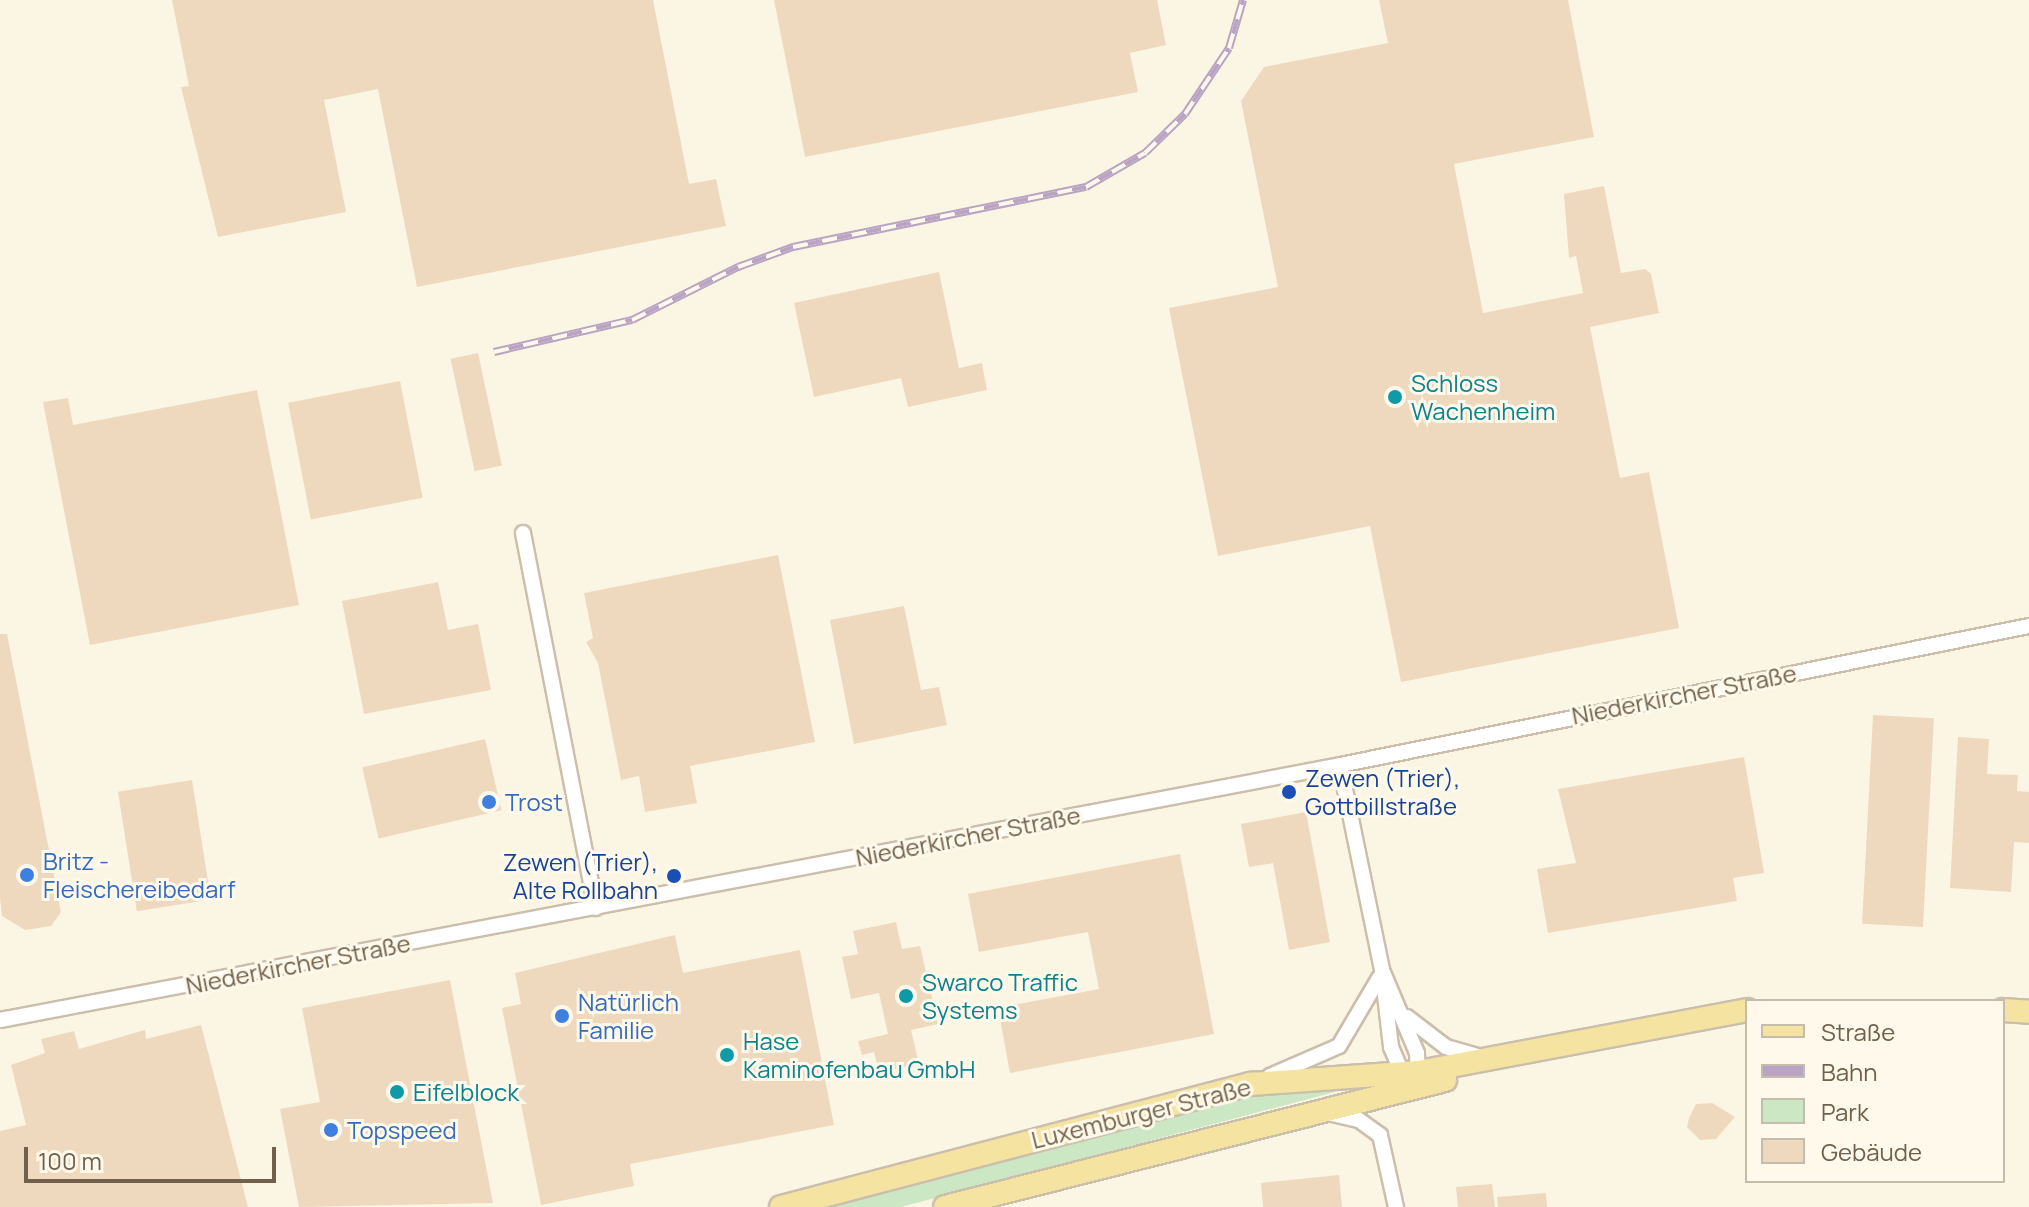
<!DOCTYPE html>
<html>
<head>
<meta charset="utf-8">
<style>
  body { margin:0 }
  #map { position:relative; width:2029px; height:1207px; overflow:hidden; background:#fbf6e4; font-family:Manrope,sans-serif }
  div>[style] { position:absolute }
  [style*='--x'] { left:calc(var(--x)*1px); top:calc(var(--y)*1px); width:calc(var(--w)*1px); rotate:calc(var(--a)*1deg) }
  .green>* { inset:0; background:#cce7c4 }
  .building>* { inset:0; background:#eed9be; transform-origin:0 0 }
  .roads { filter:drop-shadow(2px 0 #cbbfac) drop-shadow(-2px 0 #cbbfac) drop-shadow(0 2px #cbbfac) drop-shadow(0 -2px #cbbfac) }
  .minor>* { height:14px; margin:-7px; padding:0 7px; transform-origin:7px; border-radius:7px; background:#fff }
  .primary>* { height:22px; margin:-11px; padding:0 11px; transform-origin:11px; border-radius:11px; background:#f5e4a1 }
  .rail>* { height:8px; margin-top:-4px; transform-origin:0; background:repeating-linear-gradient(90deg,#fef9ea 0 15px,#baa4c3 0 30px); box-sizing:border-box; border-block:2px solid #baa4c3 }
  .dots>* { width:22px; height:22px; translate:-50% -50%; box-sizing:border-box; border:4px solid #fef9ea; border-radius:50% }
  span { translate:-50% -50%; white-space:nowrap; text-align:center; line-height:1.15; -webkit-text-stroke:6px #fef9ea; paint-order:stroke }
  .culture-label { font-size:24px; color:#0d838f }
  .left { translate:0 -50%; text-align:left }
  .street-label { font-size:24px; color:#71604c }
  .transit-label { font-size:24px; color:#164399 }
  .right { translate:-100% -50%; text-align:right }
  .shop-label { font-size:24px; color:#366cbe }
  .legend { position:absolute; left:1745px; top:999px; width:260px; height:184px; box-sizing:border-box; background:#fef9ea; border:2px solid #c6bcab; margin:0; padding:10px 14px; list-style:none; font-size:24px; color:#71604c }
  .legend li { display:flex; align-items:center; gap:16px; height:40px }
  .legend b { width:40px; border:2px solid #c6bcab }
  .scale { position:absolute; left:24px; top:1147px; width:252px; height:36px; box-sizing:border-box; border:4px solid #71604c; border-top:0; padding-left:10px; font-size:24px; line-height:28px; white-space:nowrap; color:#71604c; -webkit-text-stroke:6px #fef9ea; paint-order:stroke }
</style>
</head>
<body>
<div id="map">
  <div class="green">
    <i style="clip-path:polygon(1361px 1085px,901px 1207px,826px 1207px,1278px 1088px)"></i>
  </div>
  <div class="building">
    <i style="clip-path:polygon(172px 0,653px 0,689px 184px,716px 179px,726px 226px,417px 287px,378px 89px,324px 100px,346px 212px,218px 237px,181px 87px,189px 86px)"></i>
    <i style="clip-path:polygon(774px 0,1157px 0,1166px 45px,1130px 53px,1138px 92px,805px 157px)"></i>
    <i style="clip-path:polygon(1379px 0,1568px 0,1594px 137px,1454px 164px,1483px 313px,1583px 293px,1576px 256px,1569px 258px,1564px 194px,1604px 186px,1621px 273px,1645px 269px,1651px 274px,1659px 313px,1590px 327px,1620px 478px,1649px 472px,1679px 628px,1401px 682px,1370px 526px,1218px 556px,1169px 308px,1278px 287px,1241px 101px,1264px 67px,1388px 43px)"></i>
    <i style="clip-path:polygon(939px 272px,959px 368px,982px 363px,987px 390px,908px 407px,901px 378px,814px 397px,794px 303px)"></i>
    <i style="left:478px;top:353px;width:115px;height:28px;rotate:78deg"></i>
    <i style="left:400px;top:381px;width:119px;height:114px;rotate:79deg"></i>
    <i style="clip-path:polygon(257px 390px,299px 605px,90px 645px,43px 402px,68px 398px,73px 425px)"></i>
    <i style="clip-path:polygon(778px 555px,815px 742px,690px 766px,697px 803px,645px 812px,639px 776px,621px 780px,598px 663px,586px 642px,593px 638px,584px 593px)"></i>
    <i style="clip-path:polygon(438px 582px,448px 630px,478px 624px,491px 690px,364px 714px,342px 601px)"></i>
    <i style="clip-path:polygon(904px 606px,921px 690px,939px 687px,947px 725px,854px 744px,830px 620px)"></i>
    <i style="clip-path:polygon(0 634px,7px 634px,61px 912px,51px 926px,25px 930px,2px 916px,0 898px)"></i>
    <i style="left:1873px;top:715px;width:61px;height:209px;rotate:3deg"></i>
    <i style="clip-path:polygon(1958px 737px,1989px 739px,1987px 774px,2018px 775px,2017px 791px,2029px 792px,2029px 843px,2014px 842px,2011px 892px,1950px 888px)"></i>
    <i style="left:485px;top:739px;width:73px;height:126px;rotate:77deg"></i>
    <i style="clip-path:polygon(1744px 757px,1764px 873px,1733px 878px,1737px 901px,1548px 933px,1537px 869px,1576px 863px,1558px 789px)"></i>
    <i style="left:192px;top:780px;width:121px;height:75px;rotate:81deg"></i>
    <i style="clip-path:polygon(1306px 812px,1330px 942px,1289px 950px,1273px 863px,1249px 867px,1241px 824px)"></i>
    <i style="clip-path:polygon(1180px 854px,1214px 1034px,1010px 1073px,998px 1008px,1099px 989px,1088px 932px,979px 952px,968px 894px)"></i>
    <i style="clip-path:polygon(896px 922px,902px 949px,920px 946px,938px 1024px,911px 1030px,919px 1064px,879px 1072px,874px 1052px,862px 1055px,858px 1041px,888px 1034px,879px 993px,851px 999px,842px 957px,858px 954px,853px 931px)"></i>
    <i style="clip-path:polygon(675px 935px,683px 973px,800px 950px,834px 1125px,630px 1164px,634px 1186px,541px 1205px,502px 1008px,521px 1004px,515px 973px)"></i>
    <i style="clip-path:polygon(450px 980px,493px 1203px,299px 1207px,280px 1109px,320px 1102px,302px 1008px)"></i>
    <i style="clip-path:polygon(201px 1025px,248px 1207px,0 1207px,0 1131px,26px 1125px,11px 1065px,45px 1053px,41px 1039px,74px 1031px,79px 1049px,145px 1030px,146px 1039px)"></i>
    <i style="clip-path:polygon(1712px 1103px,1735px 1117px,1716px 1139px,1700px 1140px,1687px 1127px,1689px 1118px,1696px 1104px)"></i>
    <i style="clip-path:polygon(1339px 1175px,1342px 1207px,1263px 1207px,1261px 1183px)"></i>
    <i style="clip-path:polygon(1492px 1184px,1495px 1207px,1458px 1207px,1456px 1187px)"></i>
    <i style="clip-path:polygon(1546px 1193px,1547px 1207px,1498px 1207px,1497px 1197px)"></i>
  </div>
  <div class="roads">
    <div class="minor">
      <i style="--x:523;--y:533;--w:382;--a:79"></i>
      <i style="--x:1340;--y:765;--w:209;--a:78.4"></i>
      <i style="--x:1382;--y:970;--w:90;--a:67.1"></i>
      <i style="--x:1417;--y:1053;--w:27;--a:88"></i>
      <i style="--x:1382;--y:970;--w:78;--a:83.3"></i>
      <i style="--x:1391;--y:1047;--w:34;--a:67"></i>
      <i style="--x:1407;--y:1017;--w:49;--a:37.6"></i>
      <i style="--x:1446;--y:1047;--w:33;--a:16"></i>
      <i style="--x:0;--y:1020;--w:1364;--a:-10.77"></i>
      <i style="--x:1340;--y:765;--w:703;--a:-11.41"></i>
      <i style="--x:1270;--y:1076;--w:75;--a:-23.5"></i>
      <i style="--x:1339;--y:1046;--w:79;--a:-59.5"></i>
      <i style="--x:1332;--y:1114;--w:28;--a:13"></i>
      <i style="--x:1359;--y:1120;--w:26;--a:36"></i>
      <i style="--x:1380;--y:1135;--w:74;--a:77.5"></i>
    </div>
    <div class="primary">
      <i style="--x:2003;--y:1010;--w:26;--a:4"></i>
      <i style="--x:781;--y:1207;--w:486;--a:-14.7"></i>
      <i style="--x:1251;--y:1084;--w:168;--a:-4.1"></i>
      <i style="--x:1419;--y:1072;--w:334;--a:-10.7"></i>
      <i style="--x:945;--y:1207;--w:516;--a:-14.25"></i>
    </div>
  </div>
  <div class="rail">
    <i style="--x:494;--y:352;--w:142;--a:-13.1"></i>
    <i style="--x:632;--y:320;--w:119;--a:-26.6"></i>
    <i style="--x:738;--y:267;--w:59;--a:-20"></i>
    <i style="--x:793;--y:247;--w:299;--a:-11.6"></i>
    <i style="--x:1086;--y:187;--w:68;--a:-30"></i>
    <i style="--x:1145;--y:153;--w:56;--a:-44.3"></i>
    <i style="--x:1185;--y:114;--w:79;--a:-56.3"></i>
    <i style="--x:1229;--y:48;--w:50;--a:-73.7"></i>
  </div>
  <div class="dots">
    <i style="left:1395px;top:397px;background:#0f9aa8"></i>
    <i style="left:1289px;top:792px;background:#1a4fb4"></i>
    <i style="left:489px;top:802px;background:#3f7fe0"></i>
    <i style="left:27px;top:875px;background:#3f7fe0"></i>
    <i style="left:674px;top:876px;background:#1a4fb4"></i>
    <i style="left:906px;top:996px;background:#0f9aa8"></i>
    <i style="left:562px;top:1016px;background:#3f7fe0"></i>
    <i style="left:727px;top:1055px;background:#0f9aa8"></i>
    <i style="left:397px;top:1092px;background:#0f9aa8"></i>
    <i style="left:331px;top:1130px;background:#3f7fe0"></i>
  </div>
  <div class="culture-label">
    <span class="left" style="left:1411px;top:397px">Schloss<br>Wachenheim</span>
    <span class="left" style="left:922px;top:996px">Swarco Traffic<br>Systems</span>
    <span class="left" style="left:743px;top:1055px">Hase<br>Kaminofenbau GmbH</span>
    <span class="left" style="left:413px;top:1092px">Eifelblock</span>
  </div>
  <div class="street-label">
    <span style="left:1684px;top:694px;rotate:-11deg">Niederkircher Straße</span>
    <span style="left:968px;top:836px;rotate:-11deg">Niederkircher Straße</span>
    <span style="left:298px;top:964px;rotate:-11deg">Niederkircher Straße</span>
    <span style="left:1141px;top:1113px;rotate:-14deg">Luxemburger Straße</span>
  </div>
  <div class="transit-label">
    <span class="left" style="left:1305px;top:792px">Zewen (Trier),<br>Gottbillstraße</span>
    <span class="right" style="left:658px;top:876px">Zewen (Trier),<br>Alte Rollbahn</span>
  </div>
  <div class="shop-label">
    <span class="left" style="left:505px;top:802px">Trost</span>
    <span class="left" style="left:43px;top:875px">Britz -<br>Fleischereibedarf</span>
    <span class="left" style="left:578px;top:1016px">Natürlich<br>Familie</span>
    <span class="left" style="left:347px;top:1130px">Topspeed</span>
  </div>
  <ul class="legend">
  <li><b style="height:10px;background:#f5e4a1"></b>Straße</li>
  <li><b style="height:10px;background:#baa4c3"></b>Bahn</li>
  <li><b style="height:22px;background:#cce7c4"></b>Park</li>
  <li><b style="height:22px;background:#eed9be"></b>Gebäude</li>
  </ul>
  <div class="scale">100 m</div>
</div>
</body>
</html>
